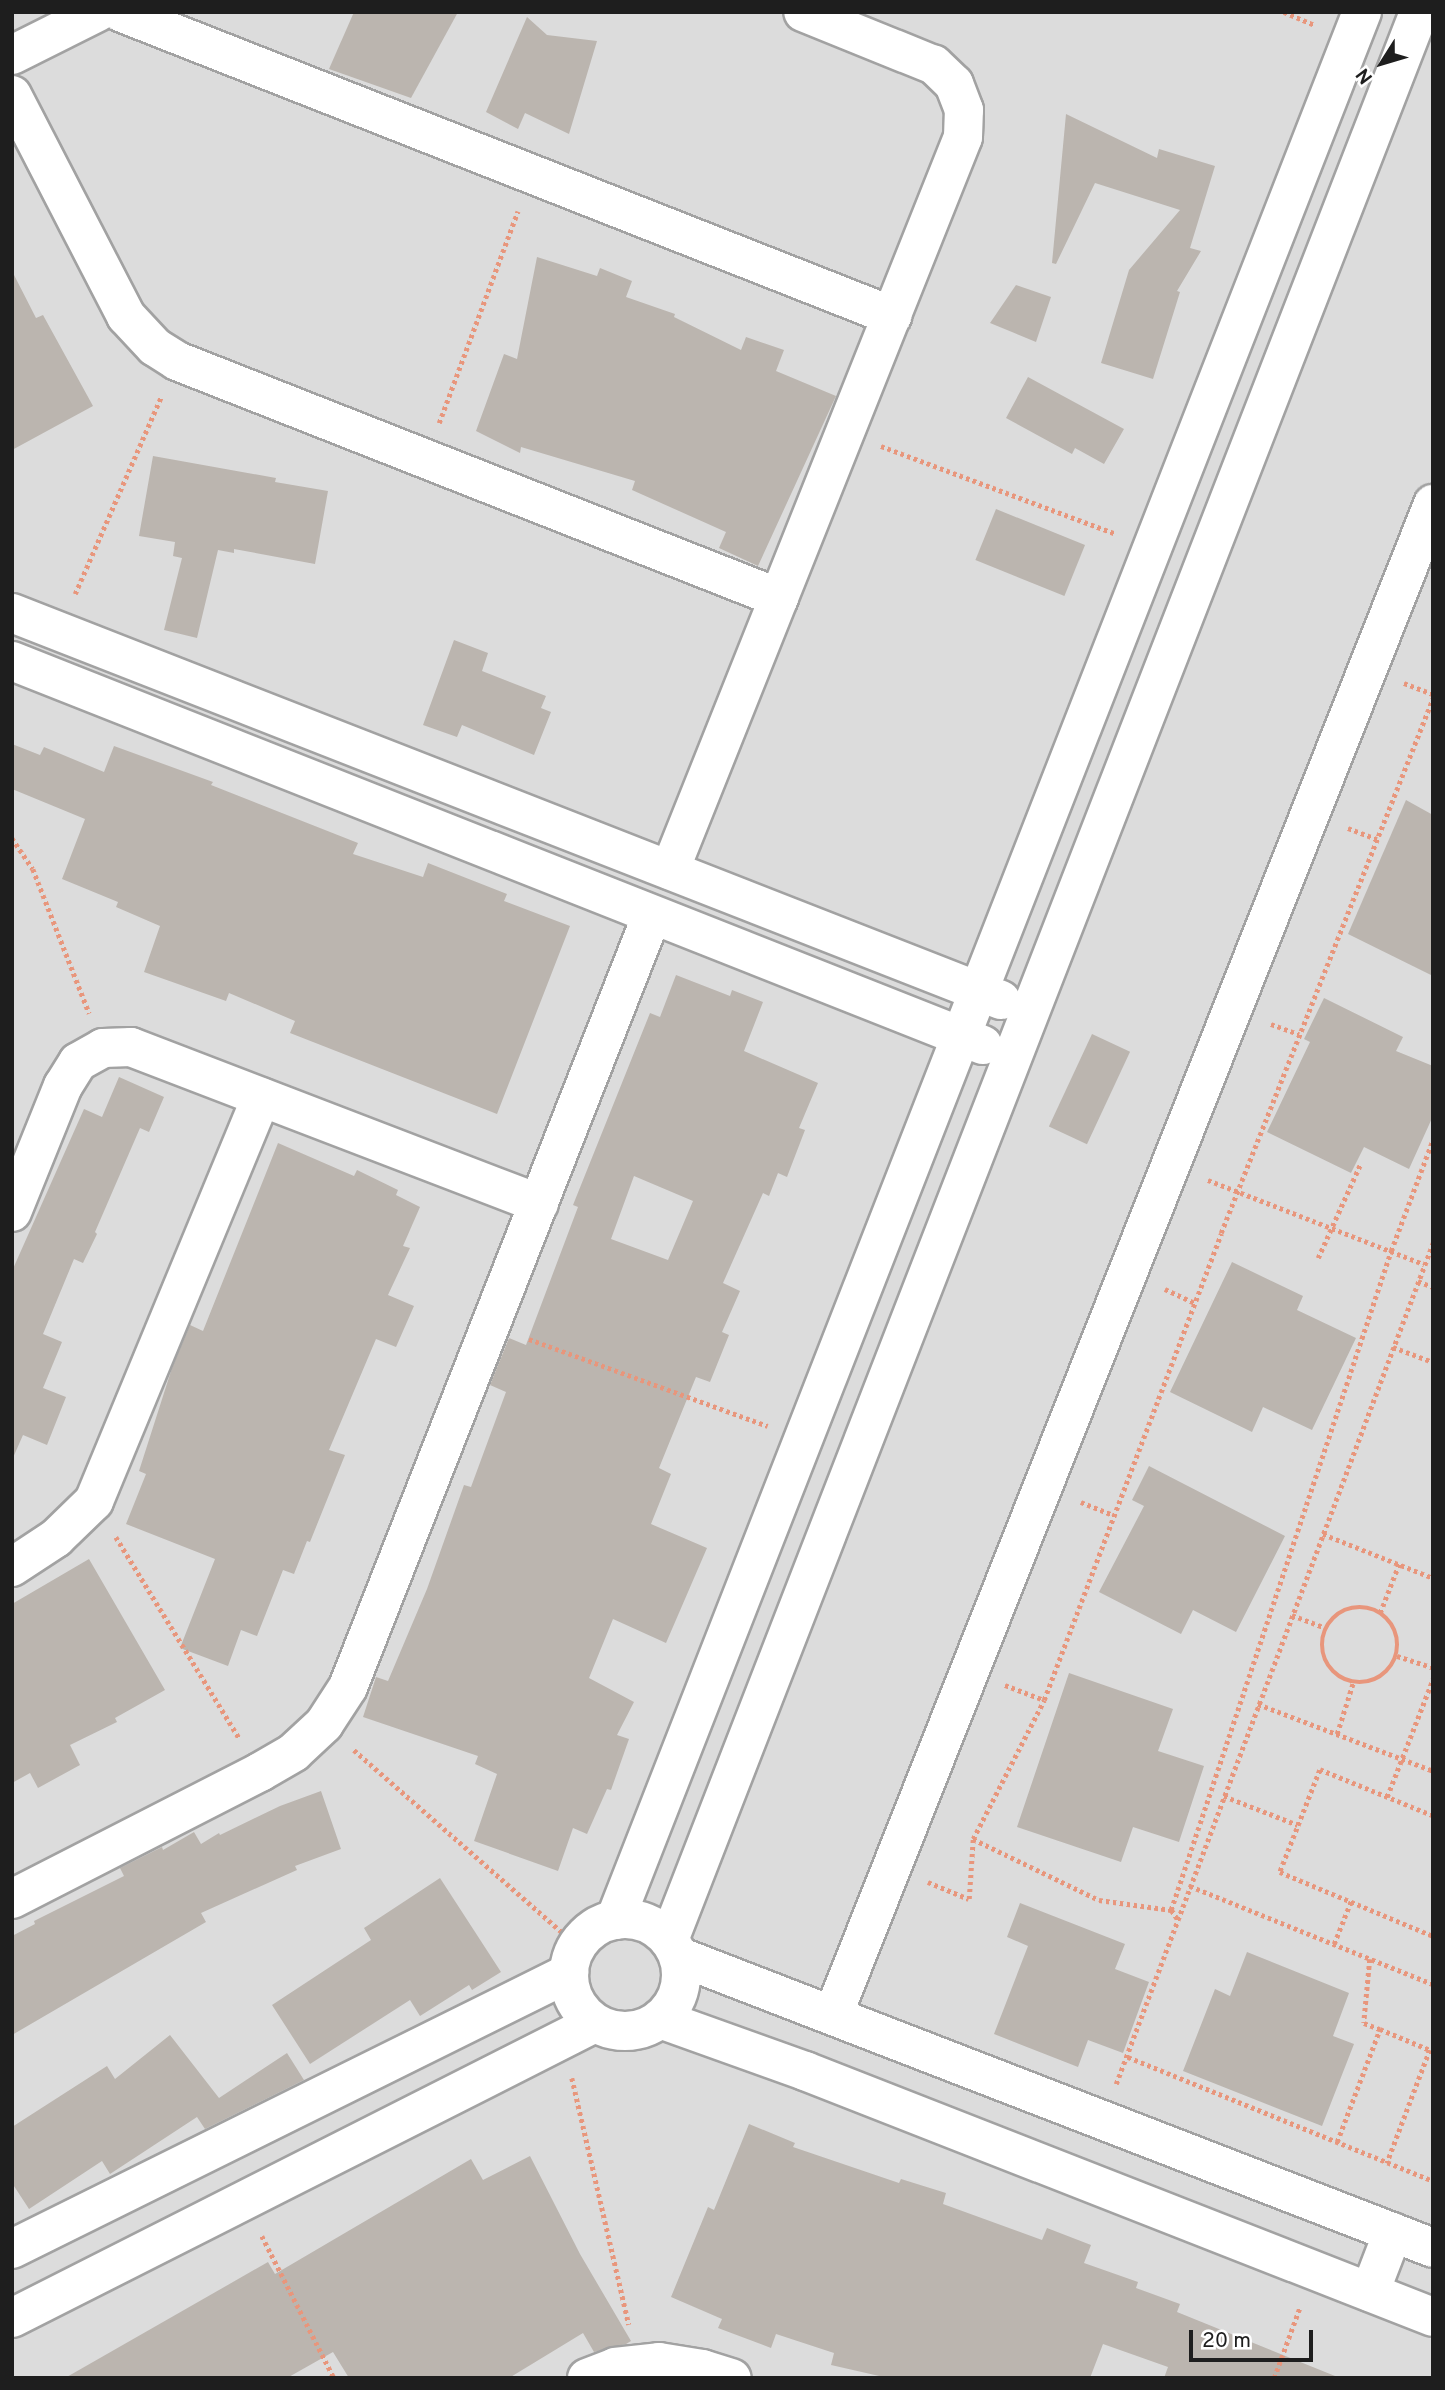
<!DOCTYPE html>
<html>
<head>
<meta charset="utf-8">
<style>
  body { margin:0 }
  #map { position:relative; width:1445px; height:2390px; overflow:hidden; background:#eeece6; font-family:Overpass,sans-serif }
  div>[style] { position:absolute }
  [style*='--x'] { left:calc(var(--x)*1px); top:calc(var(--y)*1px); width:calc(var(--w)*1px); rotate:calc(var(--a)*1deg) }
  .residential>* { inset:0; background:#dcdcdc; transform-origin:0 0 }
  .building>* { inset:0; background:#bbb5af; transform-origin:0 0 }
  .path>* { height:4.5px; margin-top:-2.25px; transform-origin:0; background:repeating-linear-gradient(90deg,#e8967c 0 3.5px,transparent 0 7px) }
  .path>.ring { margin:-2.25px; padding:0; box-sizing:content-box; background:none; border:4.5px solid #e8967c; border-radius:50% }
  .roads { filter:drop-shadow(2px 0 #a2a2a2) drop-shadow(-2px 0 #a2a2a2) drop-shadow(0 2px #a2a2a2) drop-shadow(0 -2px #a2a2a2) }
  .street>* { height:38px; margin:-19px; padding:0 19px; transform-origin:19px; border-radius:19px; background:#fff }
  .street>.ring { margin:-19px; padding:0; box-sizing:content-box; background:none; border:38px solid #fff; border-radius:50% }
  span { translate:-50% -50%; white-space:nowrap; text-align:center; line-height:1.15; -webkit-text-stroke:7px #fff; paint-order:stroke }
  .frame { position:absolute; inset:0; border:14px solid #1e1e1e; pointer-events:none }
  .north { position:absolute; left:1347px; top:28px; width:70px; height:70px; -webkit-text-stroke:5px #fff; paint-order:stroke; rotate:233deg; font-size:19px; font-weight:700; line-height:28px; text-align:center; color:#1e1e1e }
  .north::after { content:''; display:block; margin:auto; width:24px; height:32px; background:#1e1e1e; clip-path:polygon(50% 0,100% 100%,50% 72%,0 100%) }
  .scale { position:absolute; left:1189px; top:2330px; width:124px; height:32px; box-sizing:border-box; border:4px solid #1e1e1e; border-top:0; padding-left:9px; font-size:21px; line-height:24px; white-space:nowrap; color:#1e1e1e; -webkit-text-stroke:5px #fff; paint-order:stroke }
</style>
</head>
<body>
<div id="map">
  <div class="residential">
    <i style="left:12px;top:12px;width:1421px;height:2366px"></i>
  </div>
  <div class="building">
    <i style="clip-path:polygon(354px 12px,458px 12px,411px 98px,329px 69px)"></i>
    <i style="clip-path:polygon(527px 17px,547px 35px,597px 41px,569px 134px,525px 113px,518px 129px,486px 112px)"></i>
    <i style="clip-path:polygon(1066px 114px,1157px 158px,1159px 149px,1215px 166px,1190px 248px,1201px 251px,1177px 291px,1180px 292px,1153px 379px,1101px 363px,1129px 270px,1180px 210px,1095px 183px,1056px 264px,1052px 263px)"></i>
    <i style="clip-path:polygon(537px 257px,597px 276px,600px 268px,632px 281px,626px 297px,675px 314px,674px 317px,741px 350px,746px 337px,784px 350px,776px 371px,836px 396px,758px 566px,719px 548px,726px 532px,632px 490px,635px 481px,521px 447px,520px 453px,476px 431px,504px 354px,517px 359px)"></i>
    <i style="clip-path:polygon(12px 271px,36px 318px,43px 315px,93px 406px,12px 450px)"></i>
    <i style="clip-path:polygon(1016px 285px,1051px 297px,1036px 342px,990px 323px)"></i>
    <i style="clip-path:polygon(1028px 377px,1124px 429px,1104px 464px,1075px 448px,1072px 454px,1006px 418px)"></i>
    <i style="clip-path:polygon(153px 456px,276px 478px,275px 482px,328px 491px,315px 564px,234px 549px,234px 553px,218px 550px,197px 638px,164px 630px,182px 558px,173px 556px,175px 542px,139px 536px)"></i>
    <i style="left:996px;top:509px;width:96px;height:55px;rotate:22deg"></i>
    <i style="clip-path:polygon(454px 640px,488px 653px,482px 671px,546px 696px,541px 708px,551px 712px,534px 755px,462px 725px,457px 737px,423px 725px)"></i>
    <i style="clip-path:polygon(12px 744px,40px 755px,44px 747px,104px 772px,114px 746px,213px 782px,211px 785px,358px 843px,353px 854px,423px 877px,428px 863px,507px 894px,504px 901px,570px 926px,497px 1114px,290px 1033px,295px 1021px,229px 993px,226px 1001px,144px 972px,160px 926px,116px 907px,118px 902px,62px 879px,85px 819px,12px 789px)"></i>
    <i style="clip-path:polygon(1406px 800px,1433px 815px,1433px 976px,1348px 934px)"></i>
    <i style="clip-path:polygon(evenodd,676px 975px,730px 996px,732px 990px,763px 1002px,744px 1051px,818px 1083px,799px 1128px,805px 1130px,787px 1177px,778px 1173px,769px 1196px,763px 1193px,723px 1283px,740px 1291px,722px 1332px,729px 1335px,710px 1382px,696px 1377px,659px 1468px,671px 1474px,651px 1524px,707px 1548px,666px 1643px,613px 1619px,589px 1678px,634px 1702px,617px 1735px,629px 1739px,611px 1790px,607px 1789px,587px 1834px,573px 1828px,558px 1871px,474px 1841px,497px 1774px,475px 1764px,478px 1756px,363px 1717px,376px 1677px,388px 1681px,427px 1589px,464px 1485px,471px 1487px,506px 1392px,490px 1385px,509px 1338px,526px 1345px,578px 1207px,573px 1205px,650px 1013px,660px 1017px,676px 975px,634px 1176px,693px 1201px,668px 1260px,611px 1239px,634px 1176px)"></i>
    <i style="clip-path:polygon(1324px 998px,1403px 1037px,1396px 1051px,1433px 1066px,1433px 1116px,1409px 1169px,1364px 1147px,1351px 1173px,1267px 1132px,1310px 1042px,1304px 1039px)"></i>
    <i style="left:1092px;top:1034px;width:42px;height:102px;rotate:25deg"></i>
    <i style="clip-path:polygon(119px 1077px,164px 1097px,149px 1132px,140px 1128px,95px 1232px,97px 1234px,83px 1263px,74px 1259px,43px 1334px,62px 1342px,43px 1388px,66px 1397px,47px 1445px,23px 1435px,12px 1460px,12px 1271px,84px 1109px,102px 1117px)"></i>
    <i style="clip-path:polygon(278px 1143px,354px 1176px,357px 1170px,398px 1190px,396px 1195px,420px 1207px,403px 1246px,410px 1248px,388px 1295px,414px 1306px,396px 1347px,376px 1339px,329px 1450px,345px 1455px,310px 1542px,307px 1541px,294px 1574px,283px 1570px,257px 1636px,241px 1630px,228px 1666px,180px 1648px,215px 1559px,126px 1524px,146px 1474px,139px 1471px,172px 1368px,190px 1325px,203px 1331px)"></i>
    <i style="clip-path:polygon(1232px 1262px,1303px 1296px,1297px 1310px,1356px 1338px,1312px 1430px,1263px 1407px,1252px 1432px,1170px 1392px)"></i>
    <i style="clip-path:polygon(1149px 1466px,1285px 1536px,1236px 1632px,1193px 1610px,1181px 1634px,1099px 1592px,1144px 1506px,1132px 1500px)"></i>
    <i style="clip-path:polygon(89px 1559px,165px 1690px,115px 1718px,117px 1722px,70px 1745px,80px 1765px,38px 1788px,30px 1773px,12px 1783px,12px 1604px)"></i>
    <i style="clip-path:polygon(1069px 1673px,1173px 1709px,1158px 1751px,1204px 1766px,1179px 1842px,1133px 1827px,1121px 1862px,1017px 1827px)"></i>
    <i style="clip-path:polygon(321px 1791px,341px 1849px,295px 1866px,297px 1870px,201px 1913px,206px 1922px,12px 2035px,12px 1936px,35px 1924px,34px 1921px,124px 1876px,120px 1868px,162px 1847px,163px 1850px,194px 1832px,201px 1844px,219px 1833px,220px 1835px,280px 1806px)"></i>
    <i style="clip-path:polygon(440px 1878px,501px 1972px,472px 1990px,469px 1985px,420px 2016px,410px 2000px,310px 2064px,272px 2005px,371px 1940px,364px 1928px)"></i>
    <i style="clip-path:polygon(1020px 1903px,1125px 1944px,1115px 1969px,1149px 1982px,1123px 2053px,1088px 2040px,1078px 2067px,994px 2034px,1028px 1946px,1007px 1937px)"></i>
    <i style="clip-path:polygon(1247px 1952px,1349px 1993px,1333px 2036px,1354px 2044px,1322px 2126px,1183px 2071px,1215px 1989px,1230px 1996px)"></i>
    <i style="clip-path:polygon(170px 2035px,219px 2098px,287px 2053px,304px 2080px,205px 2129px,197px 2117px,110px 2174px,102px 2161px,29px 2209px,12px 2183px,12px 2127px,107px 2066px,115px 2079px)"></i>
    <i style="clip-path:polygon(749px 2124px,795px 2143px,793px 2147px,899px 2183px,901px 2179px,946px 2193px,943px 2204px,1042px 2240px,1047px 2228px,1091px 2245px,1084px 2263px,1138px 2282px,1136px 2288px,1180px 2304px,1177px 2312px,1340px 2378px,1164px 2378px,1168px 2367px,1103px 2344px,1090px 2378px,888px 2378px,831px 2365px,834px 2353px,776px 2334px,771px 2348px,718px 2328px,722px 2319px,671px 2297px,708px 2207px,714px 2210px)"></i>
    <i style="clip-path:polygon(530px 2156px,580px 2254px,631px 2341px,626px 2344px,594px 2352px,583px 2333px,509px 2378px,349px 2378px,333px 2352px,287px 2378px,65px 2378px,268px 2262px,275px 2274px,471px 2159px,483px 2180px)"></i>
  </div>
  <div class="path">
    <i style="--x:1284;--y:12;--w:34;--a:23"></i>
    <i style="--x:439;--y:423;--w:226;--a:-69.6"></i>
    <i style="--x:881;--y:446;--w:251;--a:20.5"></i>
    <i style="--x:75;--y:594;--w:215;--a:-66.4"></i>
    <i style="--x:1404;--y:683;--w:31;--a:21"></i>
    <i style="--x:1348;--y:828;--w:31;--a:21"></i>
    <i style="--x:12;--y:838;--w:37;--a:56"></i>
    <i style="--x:33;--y:869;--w:155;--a:68.7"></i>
    <i style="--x:1271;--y:1024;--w:30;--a:20"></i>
    <i style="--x:1208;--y:1180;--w:232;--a:21.3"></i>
    <i style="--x:1318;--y:1258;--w:102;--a:-65.7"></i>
    <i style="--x:1418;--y:1281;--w:16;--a:22"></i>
    <i style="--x:1165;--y:1289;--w:33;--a:25"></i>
    <i style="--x:529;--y:1339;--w:254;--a:20"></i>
    <i style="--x:1393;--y:1347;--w:43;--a:20.6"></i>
    <i style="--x:1081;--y:1502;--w:35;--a:22"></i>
    <i style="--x:1323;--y:1534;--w:118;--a:21.8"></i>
    <i style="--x:116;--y:1537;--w:236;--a:58.5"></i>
    <i class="ring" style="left:1322px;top:1607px;width:71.5px;height:71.5px"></i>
    <i style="--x:1380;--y:1613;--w:53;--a:-68.8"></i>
    <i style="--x:1292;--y:1615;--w:36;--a:21"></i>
    <i style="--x:1397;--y:1656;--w:38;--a:18"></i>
    <i style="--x:1005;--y:1685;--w:42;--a:21"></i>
    <i style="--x:1258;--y:1704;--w:187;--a:20.9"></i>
    <i style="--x:1337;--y:1734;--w:53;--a:-72.6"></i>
    <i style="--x:354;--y:1750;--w:278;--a:41.2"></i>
    <i style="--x:1224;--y:1796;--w:79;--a:21.4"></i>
    <i style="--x:1387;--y:1797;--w:127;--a:-68.7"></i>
    <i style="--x:1433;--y:1816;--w:122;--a:-157.8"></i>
    <i style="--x:1320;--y:1770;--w:110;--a:111.4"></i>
    <i style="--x:1280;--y:1872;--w:166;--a:22.7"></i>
    <i style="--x:973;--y:1839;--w:140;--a:25.8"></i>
    <i style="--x:1099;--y:1900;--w:73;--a:7.9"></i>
    <i style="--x:928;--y:1882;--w:44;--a:22.5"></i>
    <i style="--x:969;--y:1899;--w:60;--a:-86.2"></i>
    <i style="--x:973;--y:1839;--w:156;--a:-62.9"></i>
    <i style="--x:1044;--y:1700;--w:499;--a:-69.2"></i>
    <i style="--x:1221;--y:1233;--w:575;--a:-68.38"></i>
    <i style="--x:1190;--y:1886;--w:262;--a:22"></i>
    <i style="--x:1177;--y:1919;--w:11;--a:-124"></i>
    <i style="--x:1171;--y:1910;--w:695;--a:-71.54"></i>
    <i style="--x:1391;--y:1251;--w:120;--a:-69.4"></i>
    <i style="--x:1334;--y:1944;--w:46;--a:-68.4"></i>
    <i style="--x:1370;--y:1959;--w:64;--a:95.4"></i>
    <i style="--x:1364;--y:2023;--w:17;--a:21"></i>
    <i style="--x:1128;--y:2057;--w:329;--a:22.1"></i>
    <i style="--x:572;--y:2078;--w:253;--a:77"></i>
    <i style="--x:1116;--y:2084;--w:899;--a:-69.35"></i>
    <i style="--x:1337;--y:2142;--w:121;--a:-69.2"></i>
    <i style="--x:1380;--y:2029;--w:54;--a:22.8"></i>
    <i style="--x:1430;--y:2050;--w:121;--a:110.8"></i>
    <i style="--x:262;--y:2236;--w:159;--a:63.1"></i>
    <i style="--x:1274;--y:2378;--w:76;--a:-69.9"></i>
  </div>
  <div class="roads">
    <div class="street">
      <i style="--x:120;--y:12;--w:830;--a:21.49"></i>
      <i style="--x:12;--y:55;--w:96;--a:-26.6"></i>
      <i style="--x:12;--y:95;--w:249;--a:62.7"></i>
      <i style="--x:126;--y:316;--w:42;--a:46.9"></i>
      <i style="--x:155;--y:347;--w:26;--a:32"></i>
      <i style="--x:177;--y:361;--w:647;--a:21.49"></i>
      <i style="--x:12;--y:613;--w:1062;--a:21.37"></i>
      <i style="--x:12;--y:661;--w:1044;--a:21.58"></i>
      <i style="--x:670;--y:870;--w:789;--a:-68.21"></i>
      <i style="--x:963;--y:137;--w:27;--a:-88"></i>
      <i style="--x:964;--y:110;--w:28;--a:-111"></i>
      <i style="--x:954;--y:84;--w:28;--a:-136"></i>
      <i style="--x:934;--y:65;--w:141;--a:-158"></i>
      <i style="--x:12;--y:1212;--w:136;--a:-68"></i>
      <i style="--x:63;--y:1086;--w:28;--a:-58"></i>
      <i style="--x:78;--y:1062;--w:29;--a:-29"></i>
      <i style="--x:103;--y:1048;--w:28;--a:-2"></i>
      <i style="--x:131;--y:1047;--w:437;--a:21"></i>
      <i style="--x:12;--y:1567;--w:53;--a:-33.4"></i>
      <i style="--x:56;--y:1538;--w:53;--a:-44.2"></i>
      <i style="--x:94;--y:1501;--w:437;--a:-67.5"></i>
      <i style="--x:12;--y:1899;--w:279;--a:-27.1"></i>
      <i style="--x:260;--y:1772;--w:39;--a:-30"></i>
      <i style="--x:294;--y:1752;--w:41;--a:-43"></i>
      <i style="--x:324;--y:1724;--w:44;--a:-57"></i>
      <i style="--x:348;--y:1687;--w:830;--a:-68.51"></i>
      <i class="ring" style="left:569px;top:1919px;width:74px;height:74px"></i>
      <i style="--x:615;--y:1920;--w:2049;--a:-68.62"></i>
      <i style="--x:669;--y:1940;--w:2069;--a:-68.74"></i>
      <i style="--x:678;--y:1956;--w:809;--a:21.14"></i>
      <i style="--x:833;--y:2015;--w:1626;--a:-68.34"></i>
      <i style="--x:660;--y:2019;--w:154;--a:19.7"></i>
      <i style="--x:805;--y:2071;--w:674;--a:21.39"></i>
      <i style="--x:12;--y:2249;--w:622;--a:-26.36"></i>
      <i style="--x:1370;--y:2292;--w:64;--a:-69"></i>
      <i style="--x:12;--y:2318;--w:653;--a:-26.84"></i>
      <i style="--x:587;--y:2378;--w:30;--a:-21"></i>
      <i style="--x:615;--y:2367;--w:44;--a:-6.5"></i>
      <i style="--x:659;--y:2362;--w:44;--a:9.2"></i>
      <i style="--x:702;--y:2369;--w:31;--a:17"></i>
    </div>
  </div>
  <div class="frame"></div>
  <div class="north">N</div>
  <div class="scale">20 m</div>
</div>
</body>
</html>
